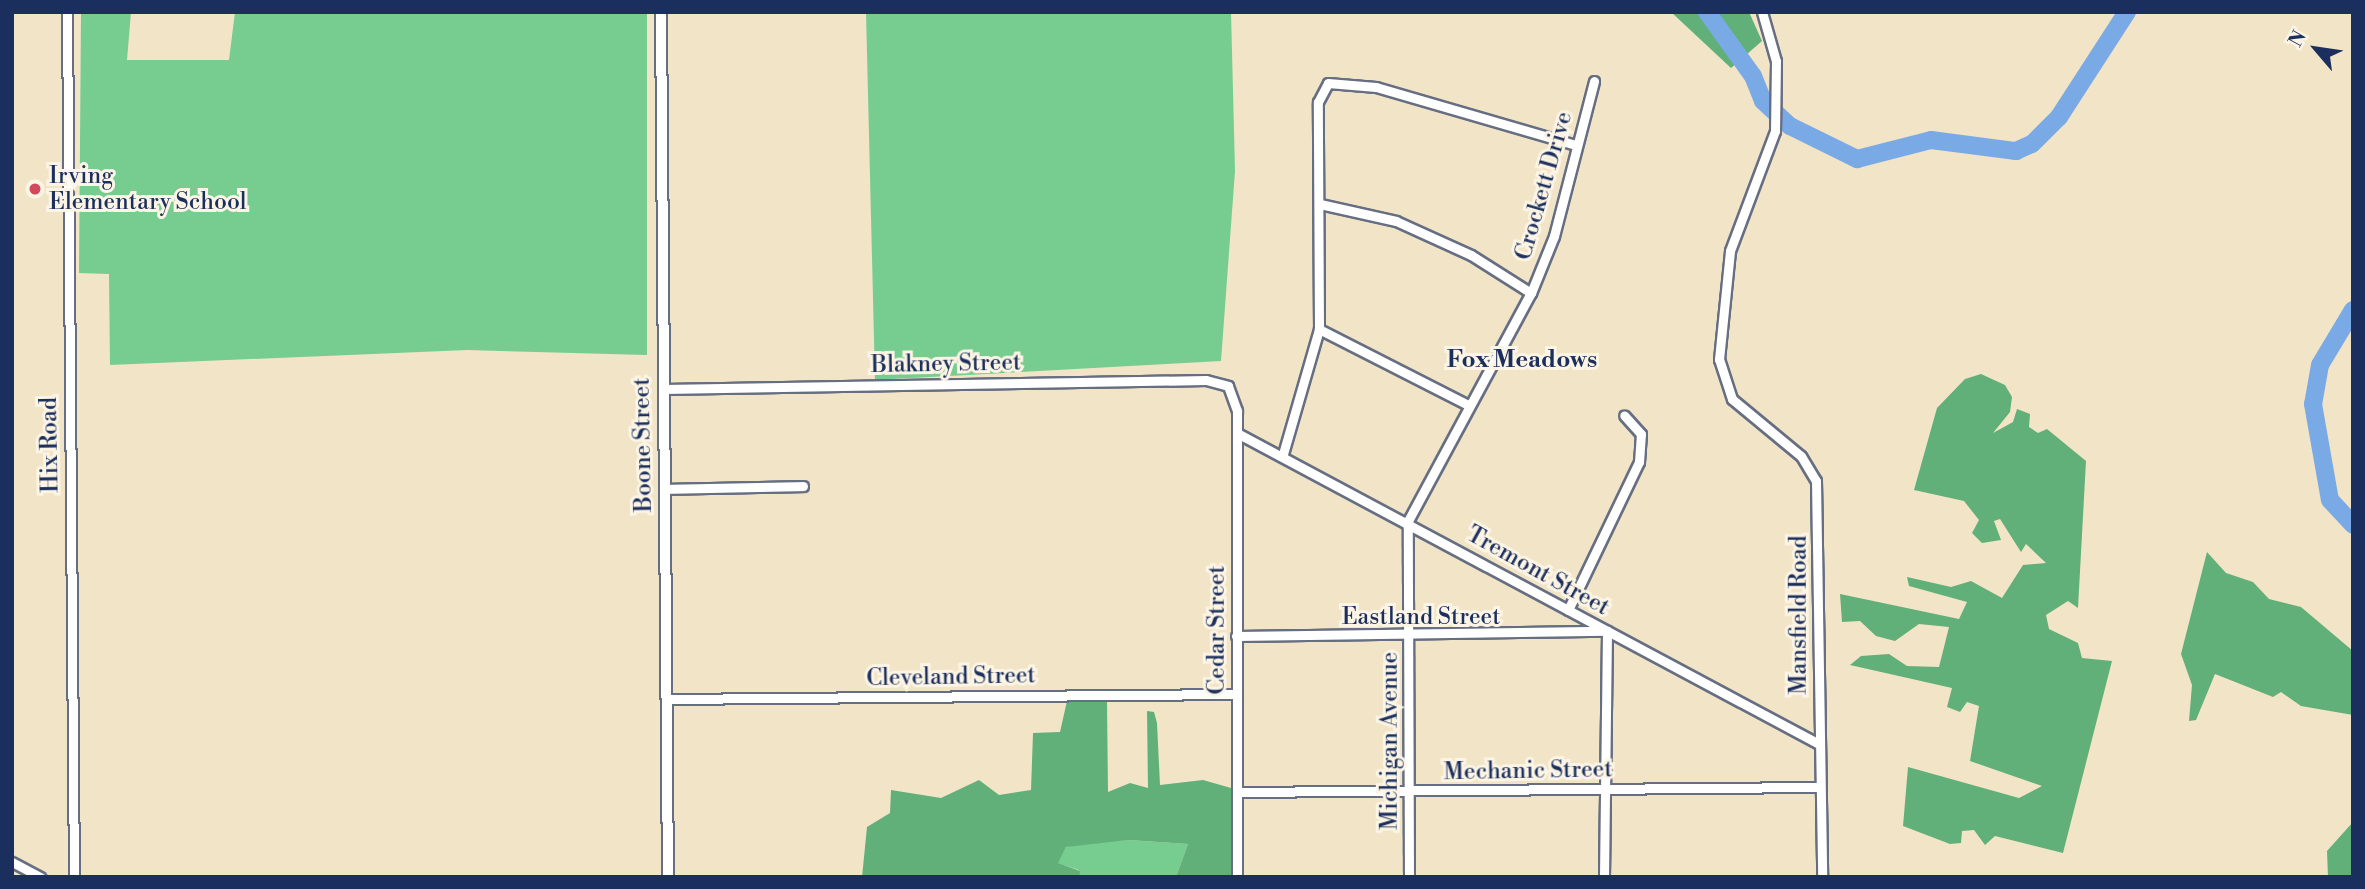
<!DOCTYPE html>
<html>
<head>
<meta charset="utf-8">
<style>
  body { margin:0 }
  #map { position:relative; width:2365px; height:889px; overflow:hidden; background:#f2e4c6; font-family:"Libre Bodoni",serif }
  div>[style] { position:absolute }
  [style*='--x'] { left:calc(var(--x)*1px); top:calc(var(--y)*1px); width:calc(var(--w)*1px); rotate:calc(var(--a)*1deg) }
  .green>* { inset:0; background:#77cc90 }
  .forest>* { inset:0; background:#61b07a }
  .river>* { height:18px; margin:-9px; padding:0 9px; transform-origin:9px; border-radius:9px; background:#7aaae5 }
  .roads { filter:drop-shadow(2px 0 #666e82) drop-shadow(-2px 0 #666e82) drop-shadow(0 2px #666e82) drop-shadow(0 -2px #666e82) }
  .minor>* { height:9px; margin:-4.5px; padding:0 4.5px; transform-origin:4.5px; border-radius:4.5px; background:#fff }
  .tertiary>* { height:10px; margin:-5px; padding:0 5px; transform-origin:5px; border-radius:5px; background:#fff }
  .dots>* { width:19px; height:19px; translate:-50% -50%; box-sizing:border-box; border:4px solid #fcf5e5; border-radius:50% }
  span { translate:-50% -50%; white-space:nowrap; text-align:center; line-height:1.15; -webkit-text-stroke:6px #fcf5e5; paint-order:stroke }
  .poi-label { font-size:23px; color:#1b2f5e }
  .left { translate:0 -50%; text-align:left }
  .street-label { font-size:23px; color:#1b2f5e }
  .neighbourhood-label { font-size:24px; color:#1b2f5e; font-weight:700 }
  .frame { position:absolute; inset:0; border:14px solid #1b2f5e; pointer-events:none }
  .north { position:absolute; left:2281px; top:14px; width:70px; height:70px; -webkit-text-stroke:5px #fcf5e5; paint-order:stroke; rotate:299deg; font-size:19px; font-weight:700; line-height:28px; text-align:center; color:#1b2f5e }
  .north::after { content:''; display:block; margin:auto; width:24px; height:32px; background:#1b2f5e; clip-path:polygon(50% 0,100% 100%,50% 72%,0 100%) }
</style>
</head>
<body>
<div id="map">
  <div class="green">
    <i style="clip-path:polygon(81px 12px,131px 12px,127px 60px,229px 60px,235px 12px,647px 12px,647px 355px,467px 350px,110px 365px,109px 274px,79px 273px)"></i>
    <i style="clip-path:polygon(866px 12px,1231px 12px,1235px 171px,1221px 361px,875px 380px)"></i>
    <i style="clip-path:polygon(1084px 842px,1128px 840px,1188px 844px,1176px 877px,1079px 877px,1079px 870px,1057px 863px,1066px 847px)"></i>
  </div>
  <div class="forest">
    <i style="clip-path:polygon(1671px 12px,1749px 12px,1762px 41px,1731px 68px)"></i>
    <i style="clip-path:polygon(1981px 374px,2005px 385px,2012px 397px,2010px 412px,1993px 433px,2013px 422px,2017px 409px,2030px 414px,2029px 427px,2038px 433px,2047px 429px,2086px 461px,2078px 608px,2068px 601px,2046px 615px,2049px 629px,2078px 643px,2082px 658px,2112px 661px,2063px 853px,1995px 836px,1985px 845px,1974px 830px,1962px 831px,1961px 843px,1950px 844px,1903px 826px,1908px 767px,2019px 798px,2042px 786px,1970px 761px,1979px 706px,1967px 702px,1960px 712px,1947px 707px,1952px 688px,1850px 665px,1861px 656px,1889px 654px,1907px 666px,1939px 667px,1949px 627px,1919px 624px,1895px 641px,1876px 636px,1860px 621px,1842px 622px,1840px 594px,1959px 619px,1967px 602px,1909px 586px,1907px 577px,1951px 587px,1971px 581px,2002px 598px,2023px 565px,2046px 563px,2026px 544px,2021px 552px,2000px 519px,1994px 521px,2001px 540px,1982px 543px,1972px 533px,1979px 520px,1964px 501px,1914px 490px,1937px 408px,1965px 379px)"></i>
    <i style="clip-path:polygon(2207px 552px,2226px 573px,2253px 582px,2269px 599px,2301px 607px,2353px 651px,2353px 715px,2301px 706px,2281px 692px,2273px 697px,2215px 674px,2196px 720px,2189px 721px,2192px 685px,2181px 654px)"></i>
    <i style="clip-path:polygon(1067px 701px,1107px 701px,1108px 792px,1130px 783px,1148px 788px,1147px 711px,1154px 712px,1157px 723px,1160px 785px,1203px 780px,1231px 788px,1233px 877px,1176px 877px,1188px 844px,1128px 840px,1066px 847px,1058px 863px,1080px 871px,1079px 877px,862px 877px,867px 827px,890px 813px,891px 790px,941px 798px,979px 780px,999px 795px,1031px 790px,1033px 733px,1060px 732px)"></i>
    <i style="clip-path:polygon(2353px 822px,2353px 877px,2328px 877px,2327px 851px)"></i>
  </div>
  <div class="river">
    <i style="--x:1707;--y:12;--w:79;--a:54.3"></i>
    <i style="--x:1753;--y:76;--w:27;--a:68"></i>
    <i style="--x:1763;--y:101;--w:37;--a:43"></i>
    <i style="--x:1790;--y:126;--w:75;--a:26.2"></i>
    <i style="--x:1857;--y:159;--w:76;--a:-14.4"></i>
    <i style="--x:1931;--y:140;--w:86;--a:7.4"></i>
    <i style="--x:2016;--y:151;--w:17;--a:-24"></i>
    <i style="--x:2032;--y:144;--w:38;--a:-45"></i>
    <i style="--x:2059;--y:117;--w:125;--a:-57.1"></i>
    <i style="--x:2353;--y:310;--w:64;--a:121"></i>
    <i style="--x:2320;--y:365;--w:40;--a:100"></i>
    <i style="--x:2313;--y:404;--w:97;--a:80"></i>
    <i style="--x:2330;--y:500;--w:34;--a:47"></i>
  </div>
  <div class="roads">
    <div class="minor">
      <i style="--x:67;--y:12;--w:865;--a:89.54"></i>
      <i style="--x:1762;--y:12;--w:51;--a:74.1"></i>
      <i style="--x:1776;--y:61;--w:70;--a:90.8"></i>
      <i style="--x:1775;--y:131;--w:128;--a:110.6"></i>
      <i style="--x:1730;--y:251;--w:109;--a:95.8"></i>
      <i style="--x:1719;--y:359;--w:42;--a:72"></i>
      <i style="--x:1732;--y:399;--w:89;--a:39.6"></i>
      <i style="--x:1801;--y:456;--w:29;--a:59"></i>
      <i style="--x:1816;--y:481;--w:396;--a:89.1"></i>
      <i style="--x:1320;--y:204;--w:78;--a:12.6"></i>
      <i style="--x:1396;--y:221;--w:82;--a:24.4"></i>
      <i style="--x:1471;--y:255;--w:71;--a:32.3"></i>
      <i style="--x:1319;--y:329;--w:169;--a:27"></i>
      <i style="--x:663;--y:389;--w:543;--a:-0.95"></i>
      <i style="--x:1206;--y:380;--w:23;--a:15"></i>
      <i style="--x:1228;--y:386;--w:27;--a:70"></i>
      <i style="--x:1237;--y:411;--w:466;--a:90"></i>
      <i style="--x:1237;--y:433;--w:660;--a:28.12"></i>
      <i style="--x:1283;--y:454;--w:130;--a:-73.9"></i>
      <i style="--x:1319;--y:329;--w:227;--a:-90.3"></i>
      <i style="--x:1318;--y:102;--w:21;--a:-62"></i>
      <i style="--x:1328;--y:83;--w:48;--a:4.8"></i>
      <i style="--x:1376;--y:87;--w:208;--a:16.2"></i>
      <i style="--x:665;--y:489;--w:138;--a:-1.2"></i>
      <i style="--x:1568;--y:610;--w:164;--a:-64.4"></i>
      <i style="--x:1639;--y:462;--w:28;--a:-86"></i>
      <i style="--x:1641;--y:434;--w:25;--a:-132"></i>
      <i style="--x:1236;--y:636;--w:371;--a:-0.8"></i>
      <i style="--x:1607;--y:631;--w:246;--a:90.7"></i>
      <i style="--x:666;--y:699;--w:570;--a:-0.5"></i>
      <i style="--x:1237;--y:792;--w:583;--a:-0.49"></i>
      <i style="--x:12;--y:862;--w:32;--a:28"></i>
      <i style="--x:1409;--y:877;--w:356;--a:-90.2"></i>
      <i style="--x:1408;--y:521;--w:259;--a:-61.7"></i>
      <i style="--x:1531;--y:293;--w:61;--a:-68"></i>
      <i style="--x:1554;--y:236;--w:160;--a:-75.5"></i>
    </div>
    <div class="tertiary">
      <i style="--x:661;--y:12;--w:865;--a:89.54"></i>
    </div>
  </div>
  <div class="dots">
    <i style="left:35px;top:189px;background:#d1495b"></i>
  </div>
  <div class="poi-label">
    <span class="left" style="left:49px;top:189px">Irving<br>Elementary School</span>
  </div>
  <div class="street-label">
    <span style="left:1544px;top:186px;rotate:-74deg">Crockett Drive</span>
    <span style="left:946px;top:364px;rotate:-1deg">Blakney Street</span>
    <span style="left:50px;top:445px;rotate:-91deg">Hix Road</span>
    <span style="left:643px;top:445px;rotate:-91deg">Boone Street</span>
    <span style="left:1538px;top:571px;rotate:29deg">Tremont Street</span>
    <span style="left:1799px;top:615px;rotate:-90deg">Mansfield Road</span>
    <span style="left:1421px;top:617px">Eastland Street</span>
    <span style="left:1217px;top:630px;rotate:-90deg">Cedar Street</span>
    <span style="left:951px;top:677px;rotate:-1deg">Cleveland Street</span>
    <span style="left:1390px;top:741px;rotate:-90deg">Michigan Avenue</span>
    <span style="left:1528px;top:771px;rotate:-1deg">Mechanic Street</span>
  </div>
  <div class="neighbourhood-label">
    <span style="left:1522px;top:361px">Fox Meadows</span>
  </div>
  <div class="frame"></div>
  <div class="north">N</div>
</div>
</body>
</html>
